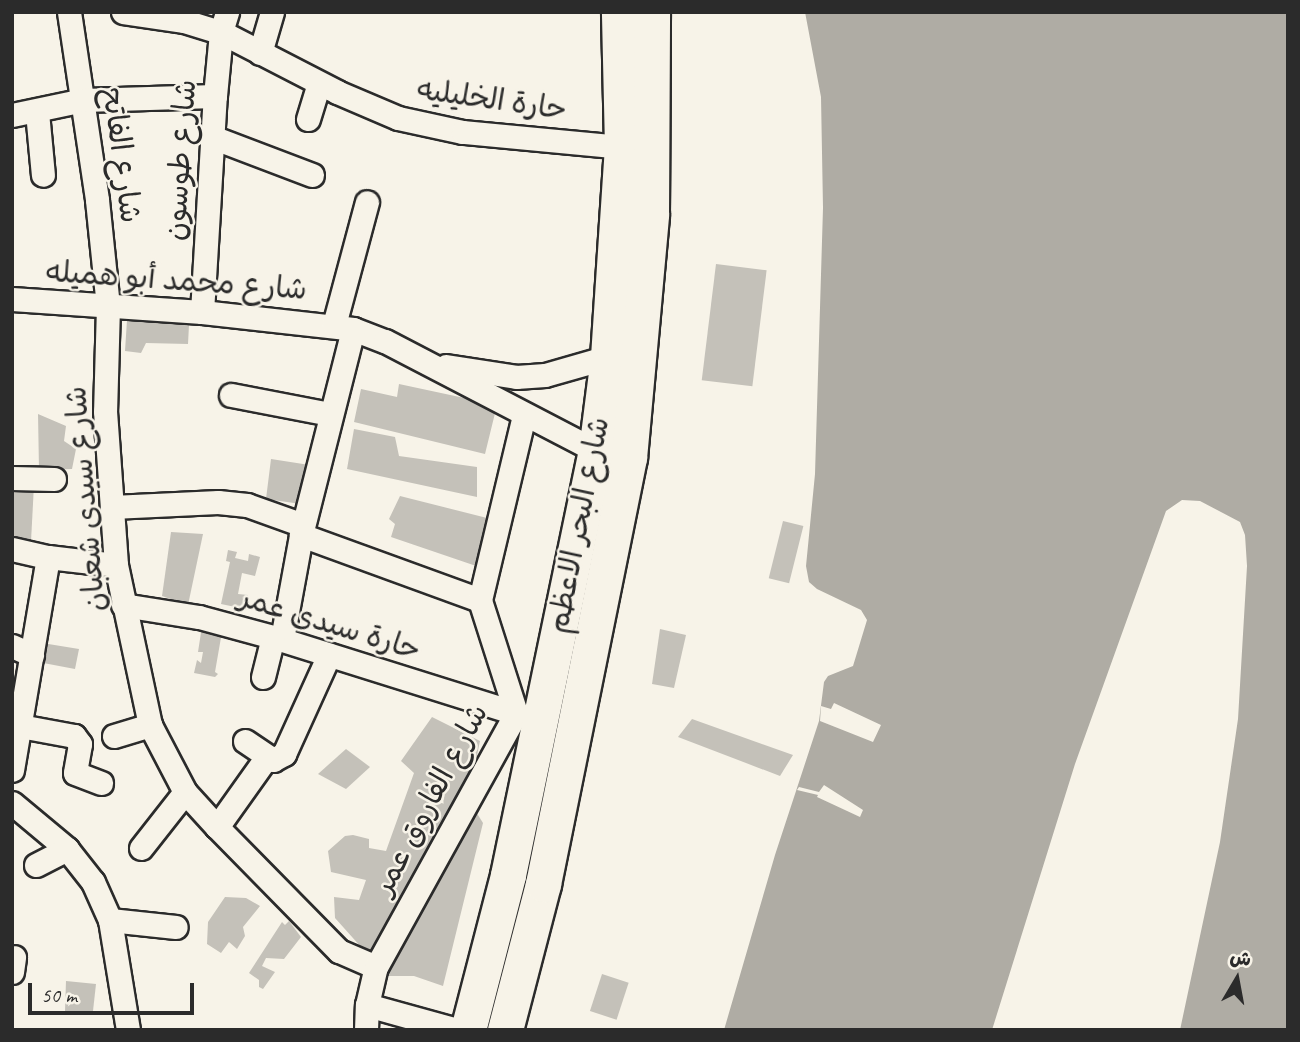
<!DOCTYPE html>
<html>
<head>
<meta charset="utf-8">
<style>
  body { margin:0 }
  #map { position:relative; width:1300px; height:1042px; overflow:hidden; background:#f7f3e8; font-family:Caveat,"Playpen Sans Arabic",sans-serif }
  div>[style] { position:absolute }
  [style*='--x'] { left:calc(var(--x)*1px); top:calc(var(--y)*1px); width:calc(var(--w)*1px); rotate:calc(var(--a)*1deg) }
  .water>* { inset:0; background:#afaca4 }
  .pier>* { inset:0; background:#f7f3e8 }
  .building>* { inset:0; background:#c4c1b9; transform-origin:0 0 }
  .roads { filter:drop-shadow(2px 0 #2b2b2b) drop-shadow(-2px 0 #2b2b2b) drop-shadow(0 2px #2b2b2b) drop-shadow(0 -2px #2b2b2b) }
  .minor>* { height:23px; margin:-11.5px; padding:0 11.5px; transform-origin:11.5px; border-radius:11.5px; background:#f7f3e8 }
  .primary>* { height:35px; margin:-17.5px; padding:0 17.5px; transform-origin:17.5px; border-radius:17.5px; background:#f7f3e8 }
  span { translate:-50% -50%; white-space:nowrap; text-align:center; line-height:1.15; -webkit-text-stroke:5px #f7f3e8; paint-order:stroke }
  .street-label { font-size:30px; color:#2b2b2b }
  .frame { position:absolute; inset:0; border:14px solid #2b2b2b; pointer-events:none }
  .north { position:absolute; left:1202px; top:944px; width:70px; height:70px; -webkit-text-stroke:5px #f7f3e8; paint-order:stroke; rotate:10deg; font-size:19px; font-weight:700; line-height:28px; text-align:center; color:#2b2b2b }
  .north::after { content:''; display:block; margin:auto; width:24px; height:32px; background:#2b2b2b; clip-path:polygon(50% 0,100% 100%,50% 72%,0 100%) }
  .scale { position:absolute; left:28px; top:983px; width:166px; height:32px; box-sizing:border-box; border:4px solid #2b2b2b; border-top:0; padding-left:9px; font-size:21px; line-height:24px; white-space:nowrap; color:#2b2b2b; -webkit-text-stroke:5px #f7f3e8; paint-order:stroke }
</style>
</head>
<body>
<div id="map">
  <div class="water">
    <i style="clip-path:polygon(805px 12px,1288px 12px,1288px 1030px,1180px 1030px,1220px 842px,1238px 719px,1247px 566px,1245px 535px,1240px 522px,1200px 501px,1182px 500px,1166px 511px,1075px 764px,992px 1030px,724px 1030px,775px 855px,819px 721px,824px 682px,828px 676px,853px 666px,867px 620px,861px 610px,817px 589px,809px 582px,806px 566px,815px 474px,823px 208px,821px 97px)"></i>
  </div>
  <div class="pier">
    <i style="clip-path:polygon(834px 703px,881px 725px,873px 742px,820px 721px,821px 706px,831px 709px)"></i>
    <i style="clip-path:polygon(824px 785px,863px 810px,860px 817px,817px 797px,818px 795px,797px 790px,799px 787px,819px 792px)"></i>
  </div>
  <div class="building">
    <i style="left:716px;top:264px;width:51px;height:117px;rotate:7deg"></i>
    <i style="clip-path:polygon(127px 320px,189px 325px,188px 344px,146px 343px,141px 353px,125px 351px)"></i>
    <i style="clip-path:polygon(399px 384px,497px 405px,485px 454px,354px 422px,361px 389px,397px 397px)"></i>
    <i style="clip-path:polygon(38px 414px,66px 426px,64px 441px,76px 449px,72px 469px,39px 470px)"></i>
    <i style="clip-path:polygon(354px 429px,395px 437px,399px 456px,477px 467px,477px 497px,347px 469px)"></i>
    <i style="clip-path:polygon(271px 459px,316px 466px,301px 504px,266px 499px)"></i>
    <i style="left:12px;top:484px;width:22px;height:57px;rotate:3deg"></i>
    <i style="clip-path:polygon(400px 496px,491px 519px,482px 568px,391px 537px,395px 524px,389px 519px)"></i>
    <i style="left:783px;top:521px;width:21px;height:59px;rotate:14deg"></i>
    <i style="clip-path:polygon(171px 532px,203px 534px,188px 605px,162px 596px)"></i>
    <i style="clip-path:polygon(228px 550px,237px 552px,235px 558px,248px 561px,249px 554px,260px 557px,255px 576px,242px 573px,238px 594px,248px 595px,245px 609px,221px 604px,230px 562px,226px 561px)"></i>
    <i style="clip-path:polygon(202px 626px,223px 626px,215px 672px,218px 674px,215px 677px,194px 673px,197px 660px,201px 663px,203px 652px,198px 652px)"></i>
    <i style="clip-path:polygon(660px 629px,686px 635px,674px 688px,652px 684px)"></i>
    <i style="clip-path:polygon(36px 642px,79px 649px,75px 669px,38px 662px)"></i>
    <i style="clip-path:polygon(432px 717px,480px 741px,468px 799px,483px 823px,443px 986px,414px 976px,387px 976px,335px 918px,334px 897px,359px 900px,366px 880px,331px 872px,328px 851px,345px 836px,353px 835px,369px 839px,369px 848px,386px 851px,414px 773px,401px 761px)"></i>
    <i style="clip-path:polygon(692px 719px,793px 755px,780px 776px,678px 737px)"></i>
    <i style="clip-path:polygon(346px 749px,370px 767px,346px 789px,318px 774px)"></i>
    <i style="clip-path:polygon(225px 897px,246px 898px,260px 906px,243px 927px,245px 936px,237px 949px,229px 942px,221px 953px,207px 944px,208px 922px)"></i>
    <i style="clip-path:polygon(289px 921px,301px 937px,284px 959px,266px 958px,262px 966px,275px 972px,263px 989px,259px 987px,259px 980px,249px 973px,282px 922px,285px 925px)"></i>
    <i style="left:602px;top:974px;width:28px;height:39px;rotate:18deg"></i>
    <i style="clip-path:polygon(66px 981px,96px 984px,93px 1011px,65px 1011px)"></i>
  </div>
  <div class="roads">
    <div class="minor">
      <i style="--x:69;--y:12;--w:190;--a:81.5"></i>
      <i style="--x:97;--y:200;--w:107;--a:84.1"></i>
      <i style="--x:108;--y:306;--w:105;--a:91.6"></i>
      <i style="--x:105;--y:411;--w:154;--a:85.9"></i>
      <i style="--x:116;--y:565;--w:164;--a:78"></i>
      <i style="--x:150;--y:725;--w:76;--a:62.4"></i>
      <i style="--x:185;--y:792;--w:47;--a:47.6"></i>
      <i style="--x:217;--y:827;--w:174;--a:45.5"></i>
      <i style="--x:339;--y:951;--w:40;--a:23.4"></i>
      <i style="--x:123;--y:12;--w:62;--a:8.4"></i>
      <i style="--x:184;--y:21;--w:39;--a:17"></i>
      <i style="--x:221;--y:32;--w:131;--a:27.3"></i>
      <i style="--x:337;--y:92;--w:66;--a:23.1"></i>
      <i style="--x:398;--y:118;--w:66;--a:12.2"></i>
      <i style="--x:463;--y:132;--w:160;--a:5.4"></i>
      <i style="--x:260;--y:53;--w:43;--a:-73.7"></i>
      <i style="--x:37;--y:112;--w:63;--a:84.6"></i>
      <i style="--x:12;--y:115;--w:73;--a:-11.9"></i>
      <i style="--x:83;--y:100;--w:132;--a:-1.7"></i>
      <i style="--x:308;--y:119;--w:37;--a:-73"></i>
      <i style="--x:212;--y:137;--w:107;--a:20.8"></i>
      <i style="--x:12;--y:299;--w:190;--a:3.9"></i>
      <i style="--x:202;--y:312;--w:152;--a:6.4"></i>
      <i style="--x:353;--y:329;--w:34;--a:21"></i>
      <i style="--x:385;--y:341;--w:238;--a:27.5"></i>
      <i style="--x:202;--y:312;--w:216;--a:-86.6"></i>
      <i style="--x:215;--y:96;--w:64;--a:-84.6"></i>
      <i style="--x:221;--y:32;--w:21;--a:-73"></i>
      <i style="--x:334;--y:325;--w:127;--a:-75"></i>
      <i style="--x:446;--y:366;--w:71;--a:8.9"></i>
      <i style="--x:516;--y:377;--w:29;--a:-4"></i>
      <i style="--x:545;--y:375;--w:66;--a:-15.9"></i>
      <i style="--x:231;--y:395;--w:101;--a:10.9"></i>
      <i style="--x:12;--y:478;--w:42;--a:1.4"></i>
      <i style="--x:112;--y:507;--w:106;--a:-2.7"></i>
      <i style="--x:218;--y:502;--w:29;--a:6"></i>
      <i style="--x:247;--y:505;--w:59;--a:19.7"></i>
      <i style="--x:301;--y:535;--w:190;--a:20"></i>
      <i style="--x:12;--y:549;--w:37;--a:13"></i>
      <i style="--x:48;--y:557;--w:68;--a:6.7"></i>
      <i style="--x:123;--y:605;--w:77;--a:9"></i>
      <i style="--x:199;--y:617;--w:77;--a:15.1"></i>
      <i style="--x:273;--y:637;--w:255;--a:17.4"></i>
      <i style="--x:282;--y:639;--w:106;--a:-79.6"></i>
      <i style="--x:301;--y:535;--w:212;--a:-75.8"></i>
      <i style="--x:12;--y:646;--w:22;--a:24"></i>
      <i style="--x:263;--y:677;--w:41;--a:-76"></i>
      <i style="--x:20;--y:726;--w:55;--a:10.5"></i>
      <i style="--x:74;--y:736;--w:10;--a:53"></i>
      <i style="--x:80;--y:744;--w:29;--a:100"></i>
      <i style="--x:75;--y:773;--w:28;--a:21"></i>
      <i style="--x:114;--y:736;--w:38;--a:-17"></i>
      <i style="--x:245;--y:741;--w:34;--a:34"></i>
      <i style="--x:273;--y:760;--w:13;--a:-29"></i>
      <i style="--x:284;--y:754;--w:109;--a:-65.6"></i>
      <i style="--x:12;--y:770;--w:216;--a:-80.4"></i>
      <i style="--x:12;--y:803;--w:72;--a:39.9"></i>
      <i style="--x:67;--y:849;--w:42;--a:51.8"></i>
      <i style="--x:93;--y:882;--w:42;--a:65.9"></i>
      <i style="--x:110;--y:920;--w:111;--a:80.7"></i>
      <i style="--x:217;--y:827;--w:85;--a:-54.6"></i>
      <i style="--x:141;--y:848;--w:71;--a:-51.8"></i>
      <i style="--x:36;--y:865;--w:35;--a:-27"></i>
      <i style="--x:110;--y:920;--w:66;--a:6.1"></i>
      <i style="--x:12;--y:972;--w:15;--a:-82"></i>
      <i style="--x:367;--y:1005;--w:93;--a:15.5"></i>
      <i style="--x:366;--y:1030;--w:25;--a:-88"></i>
      <i style="--x:367;--y:1005;--w:39;--a:-77"></i>
      <i style="--x:376;--y:967;--w:290;--a:-61.1"></i>
      <i style="--x:516;--y:713;--w:119;--a:-107.7"></i>
      <i style="--x:480;--y:600;--w:190;--a:-76.6"></i>
    </div>
    <div class="primary">
      <i style="--x:468;--y:1030;--w:160;--a:-75.5"></i>
      <i style="--x:508;--y:875;--w:433;--a:-78.3"></i>
      <i style="--x:596;--y:451;--w:95;--a:-82.7"></i>
      <i style="--x:608;--y:357;--w:210;--a:-86.2"></i>
      <i style="--x:622;--y:147;--w:135;--a:-91.3"></i>
      <i style="--x:505;--y:1030;--w:151;--a:-75.4"></i>
      <i style="--x:543;--y:884;--w:435;--a:-78.6"></i>
      <i style="--x:629;--y:458;--w:245;--a:-84.8"></i>
      <i style="--x:651;--y:214;--w:202;--a:-89.7"></i>
    </div>
  </div>
  <div class="street-label">
    <span style="left:492px;top:99px;rotate:8deg">حارة الخليليه</span>
    <span style="left:122px;top:155px;rotate:82deg">شارع الفاتح</span>
    <span style="left:180px;top:160px;rotate:-86deg">شارع طوسون</span>
    <span style="left:176px;top:280px;rotate:4deg">شارع محمد أبو هميله</span>
    <span style="left:85px;top:499px;rotate:-95deg">شارع سيدى شعبان</span>
    <span style="left:578px;top:525px;rotate:-79deg">شارع البحر الاعظم</span>
    <span style="left:330px;top:623px;rotate:17deg">حارة سيدى عمر</span>
    <span style="left:430px;top:799px;rotate:-62deg">شارع الفاروق عمر</span>
  </div>
  <div class="frame"></div>
  <div class="north">ش</div>
  <div class="scale">50 m</div>
</div>
</body>
</html>
